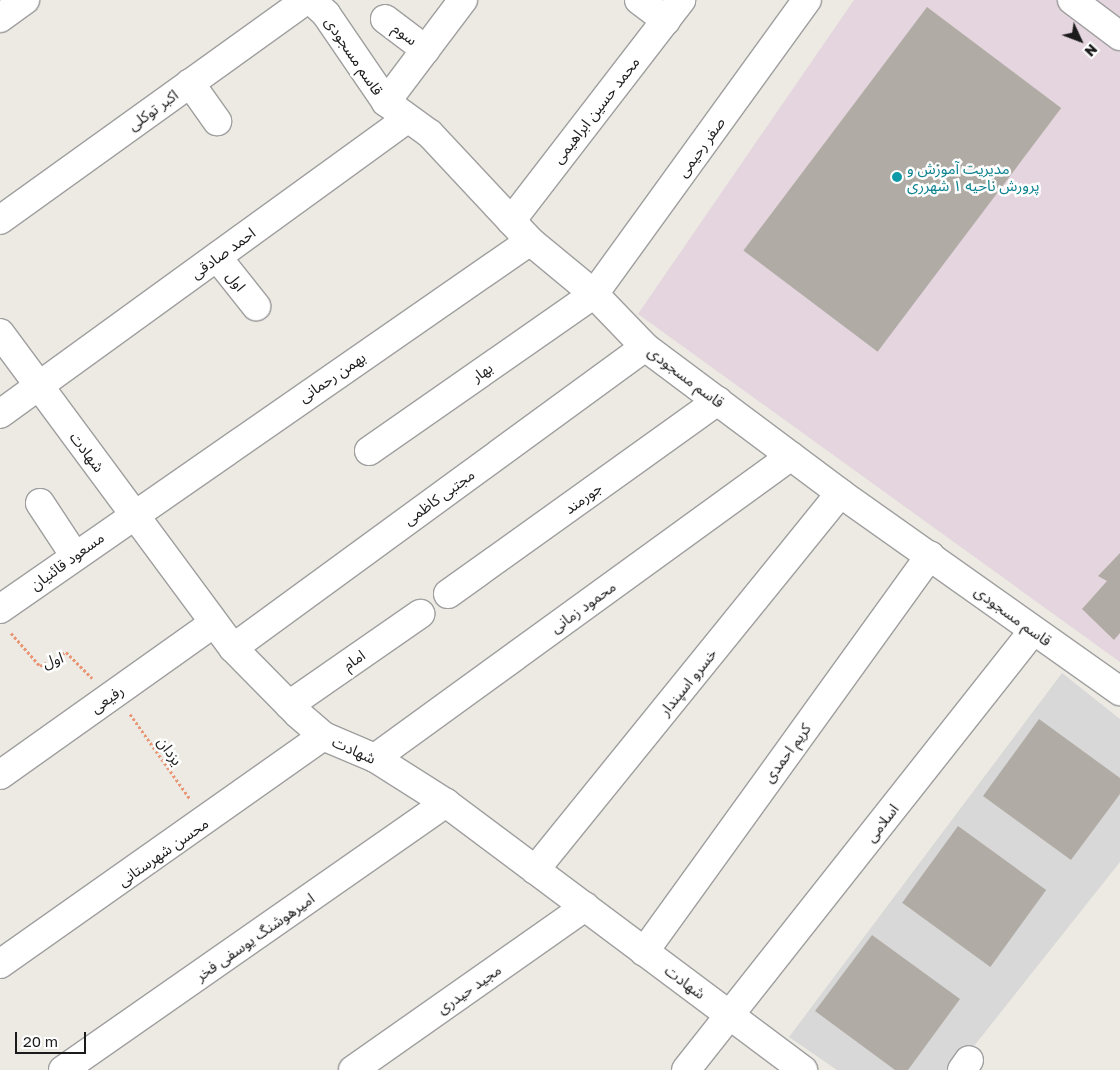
<!DOCTYPE html>
<html>
<head>
<meta charset="utf-8">
<style>
  body { margin:0 }
  #map { position:relative; width:1120px; height:1070px; overflow:hidden; background:#eceae2; font-family:"Golos Text","Noto Sans Arabic",sans-serif }
  div>[style] { position:absolute }
  [style*='--x'] { left:calc(var(--x)*1px); top:calc(var(--y)*1px); width:calc(var(--w)*1px); rotate:calc(var(--a)*1deg) }
  .residential>* { inset:0; background:#d9d8d8 }
  .industrial>* { inset:0; background:#e4d5de }
  .building>* { inset:0; background:#b0aca5; transform-origin:0 0 }
  .path>* { height:3px; margin-top:-1.5px; transform-origin:0; background:repeating-linear-gradient(90deg,#e99676 0 2.5px,transparent 0 5px) }
  .roads { filter:drop-shadow(1px 0 #9f9f9f) drop-shadow(-1px 0 #9f9f9f) drop-shadow(0 1px #9f9f9f) drop-shadow(0 -1px #9f9f9f) }
  .minor>* { height:28px; margin:-14px; padding:0 14px; transform-origin:14px; border-radius:14px; background:#fff }
  .dots>* { width:14px; height:14px; translate:-50% -50%; box-sizing:border-box; border:2px solid #fff; border-radius:50% }
  span { translate:-50% -50%; white-space:nowrap; text-align:center; line-height:1.15; -webkit-text-stroke:5px #fff; paint-order:stroke }
  .street-label { font-size:15px; color:#1b1b1b }
  .culture-label { font-size:15px; color:#0d838f }
  .left { translate:0 -50%; text-align:left }
  .north { position:absolute; left:1055px; top:15px; width:50px; height:50px; -webkit-text-stroke:4px #fff; paint-order:stroke; rotate:133deg; font-size:14px; font-weight:700; line-height:20px; text-align:center; color:#1b1b1b }
  .north::after { content:''; display:block; margin:auto; width:18px; height:22px; background:#1b1b1b; clip-path:polygon(50% 0,100% 100%,50% 72%,0 100%) }
  .scale { position:absolute; left:15px; top:1032px; width:71px; height:22px; box-sizing:border-box; border:2px solid #1b1b1b; border-top:0; padding-left:6px; font-size:15px; line-height:18px; white-space:nowrap; color:#1b1b1b; -webkit-text-stroke:4px #fff; paint-order:stroke }
</style>
</head>
<body>
<div id="map">
  <div class="residential">
    <i style="clip-path:polygon(1062px 673px,1120px 719px,1120px 862px,955px 1070px,837px 1070px,789px 1037px)"></i>
  </div>
  <div class="industrial">
    <i style="clip-path:polygon(854px 0,1120px 0,1120px 662px,638px 314px)"></i>
  </div>
  <div class="building">
    <i style="left:927px;top:7px;width:168px;height:305px;rotate:37deg"></i>
    <i style="clip-path:polygon(1120px 553px,1120px 633px,1114px 640px,1082px 609px,1107px 581px,1098px 576px)"></i>
    <i style="clip-path:polygon(1039px 719px,1120px 778px,1120px 794px,1071px 860px,983px 796px)"></i>
    <i style="left:958px;top:826px;width:109px;height:95px;rotate:36deg"></i>
    <i style="clip-path:polygon(872px 935px,960px 999px,908px 1070px,895px 1070px,815px 1011px)"></i>
  </div>
  <div class="path">
    <i style="--x:11;--y:633;--w:44;--a:48.7"></i>
    <i style="--x:40;--y:666;--w:30;--a:-28"></i>
    <i style="--x:66;--y:652;--w:37;--a:45"></i>
    <i style="--x:130;--y:714;--w:104;--a:54.8"></i>
  </div>
  <div class="roads">
    <div class="minor">
      <i style="--x:311;--y:0;--w:21;--a:43"></i>
      <i style="--x:326;--y:14;--w:107;--a:55.7"></i>
      <i style="--x:386;--y:102;--w:54;--a:36"></i>
      <i style="--x:430;--y:134;--w:146;--a:46.9"></i>
      <i style="--x:530;--y:241;--w:83;--a:39.6"></i>
      <i style="--x:594;--y:294;--w:74;--a:46.1"></i>
      <i style="--x:645;--y:347;--w:244;--a:36.8"></i>
      <i style="--x:840;--y:493;--w:343;--a:35.3"></i>
      <i style="--x:639;--y:0;--w:34;--a:37"></i>
      <i style="--x:1072;--y:0;--w:60;--a:36.9"></i>
      <i style="--x:0;--y:18;--w:31;--a:-36"></i>
      <i style="--x:385;--y:19;--w:51;--a:37.1"></i>
      <i style="--x:190;--y:83;--w:47;--a:54.6"></i>
      <i style="--x:386;--y:102;--w:128;--a:-53"></i>
      <i style="--x:0;--y:220;--w:377;--a:-35.7"></i>
      <i style="--x:511;--y:221;--w:279;--a:-52.4"></i>
      <i style="--x:217;--y:257;--w:63;--a:51.5"></i>
      <i style="--x:0;--y:333;--w:392;--a:53.5"></i>
      <i style="--x:233;--y:648;--w:93;--a:45.4"></i>
      <i style="--x:298;--y:714;--w:33;--a:41"></i>
      <i style="--x:323;--y:736;--w:56;--a:22.9"></i>
      <i style="--x:375;--y:758;--w:84;--a:32.4"></i>
      <i style="--x:446;--y:803;--w:446;--a:36.8"></i>
      <i style="--x:0;--y:414;--w:503;--a:-35.94"></i>
      <i style="--x:369;--y:451;--w:274;--a:-34.9"></i>
      <i style="--x:594;--y:294;--w:363;--a:-54.1"></i>
      <i style="--x:40;--y:503;--w:64;--a:56.6"></i>
      <i style="--x:448;--y:594;--w:332;--a:-35.6"></i>
      <i style="--x:0;--y:609;--w:645;--a:-34.77"></i>
      <i style="--x:233;--y:648;--w:510;--a:-36.15"></i>
      <i style="--x:289;--y:705;--w:160;--a:-34.8"></i>
      <i style="--x:375;--y:758;--w:514;--a:-35.98"></i>
      <i style="--x:0;--y:775;--w:262;--a:-35.4"></i>
      <i style="--x:535;--y:870;--w:485;--a:-51"></i>
      <i style="--x:644;--y:952;--w:489;--a:-54.2"></i>
      <i style="--x:0;--y:964;--w:395;--a:-35.2"></i>
      <i style="--x:63;--y:1070;--w:467;--a:-34.9"></i>
      <i style="--x:353;--y:1070;--w:284;--a:-35.1"></i>
      <i style="--x:686;--y:1070;--w:560;--a:-51.68"></i>
      <i style="--x:962;--y:1070;--w:12;--a:-55"></i>
    </div>
  </div>
  <div class="dots">
    <i style="left:897px;top:177px;background:#0f9aa8"></i>
  </div>
  <div class="street-label">
    <span style="left:405px;top:34px;rotate:37deg">سوم</span>
    <span style="left:354px;top:56px;rotate:56deg">قاسم مسجودی</span>
    <span style="left:153px;top:110px;rotate:-36deg">اکبر توکلی</span>
    <span style="left:596px;top:110px;rotate:-52deg">محمد حسین ابراهیمی</span>
    <span style="left:701px;top:147px;rotate:-54deg">صفر رحیمی</span>
    <span style="left:223px;top:253px;rotate:-36deg">احمد صادقی</span>
    <span style="left:236px;top:281px;rotate:52deg">اول</span>
    <span style="left:482px;top:372px;rotate:-35deg">بهار</span>
    <span style="left:332px;top:377px;rotate:-34deg">بهمن رحمانی</span>
    <span style="left:686px;top:377px;rotate:37deg">قاسم مسجودی</span>
    <span style="left:87px;top:452px;rotate:53deg">شهادت</span>
    <span style="left:439px;top:497px;rotate:-36deg">مجتبی کاظمی</span>
    <span style="left:583px;top:498px;rotate:-36deg">جورمند</span>
    <span style="left:67px;top:561px;rotate:-36deg">مسعود قائنیان</span>
    <span style="left:583px;top:607px;rotate:-36deg">محمود زمانی</span>
    <span style="left:1013px;top:616px;rotate:36deg">قاسم مسجودی</span>
    <span style="left:53px;top:660px;rotate:-18deg">اول</span>
    <span style="left:354px;top:660px;rotate:-35deg">امام</span>
    <span style="left:688px;top:682px;rotate:-51deg">خسرو اسپندار</span>
    <span style="left:107px;top:699px;rotate:-35deg">رفیعی</span>
    <span style="left:354px;top:750px;rotate:24deg">شهادت</span>
    <span style="left:170px;top:751px;rotate:55deg">یزدان</span>
    <span style="left:787px;top:753px;rotate:-54deg">کریم احمدی</span>
    <span style="left:882px;top:823px;rotate:-52deg">اسلامی</span>
    <span style="left:163px;top:852px;rotate:-35deg">محسن شهرستانی</span>
    <span style="left:255px;top:937px;rotate:-35deg">امیرهوشنگ یوسفی فخر</span>
    <span style="left:685px;top:982px;rotate:36deg">شهادت</span>
    <span style="left:469px;top:989px;rotate:-35deg">مجید حیدری</span>
  </div>
  <div class="culture-label">
    <span class="left" style="left:907px;top:177px">مدیریت آموزش و<br>پرورش ناحیه ۱ شهرری</span>
  </div>
  <div class="north">N</div>
  <div class="scale">20 m</div>
</div>
</body>
</html>
